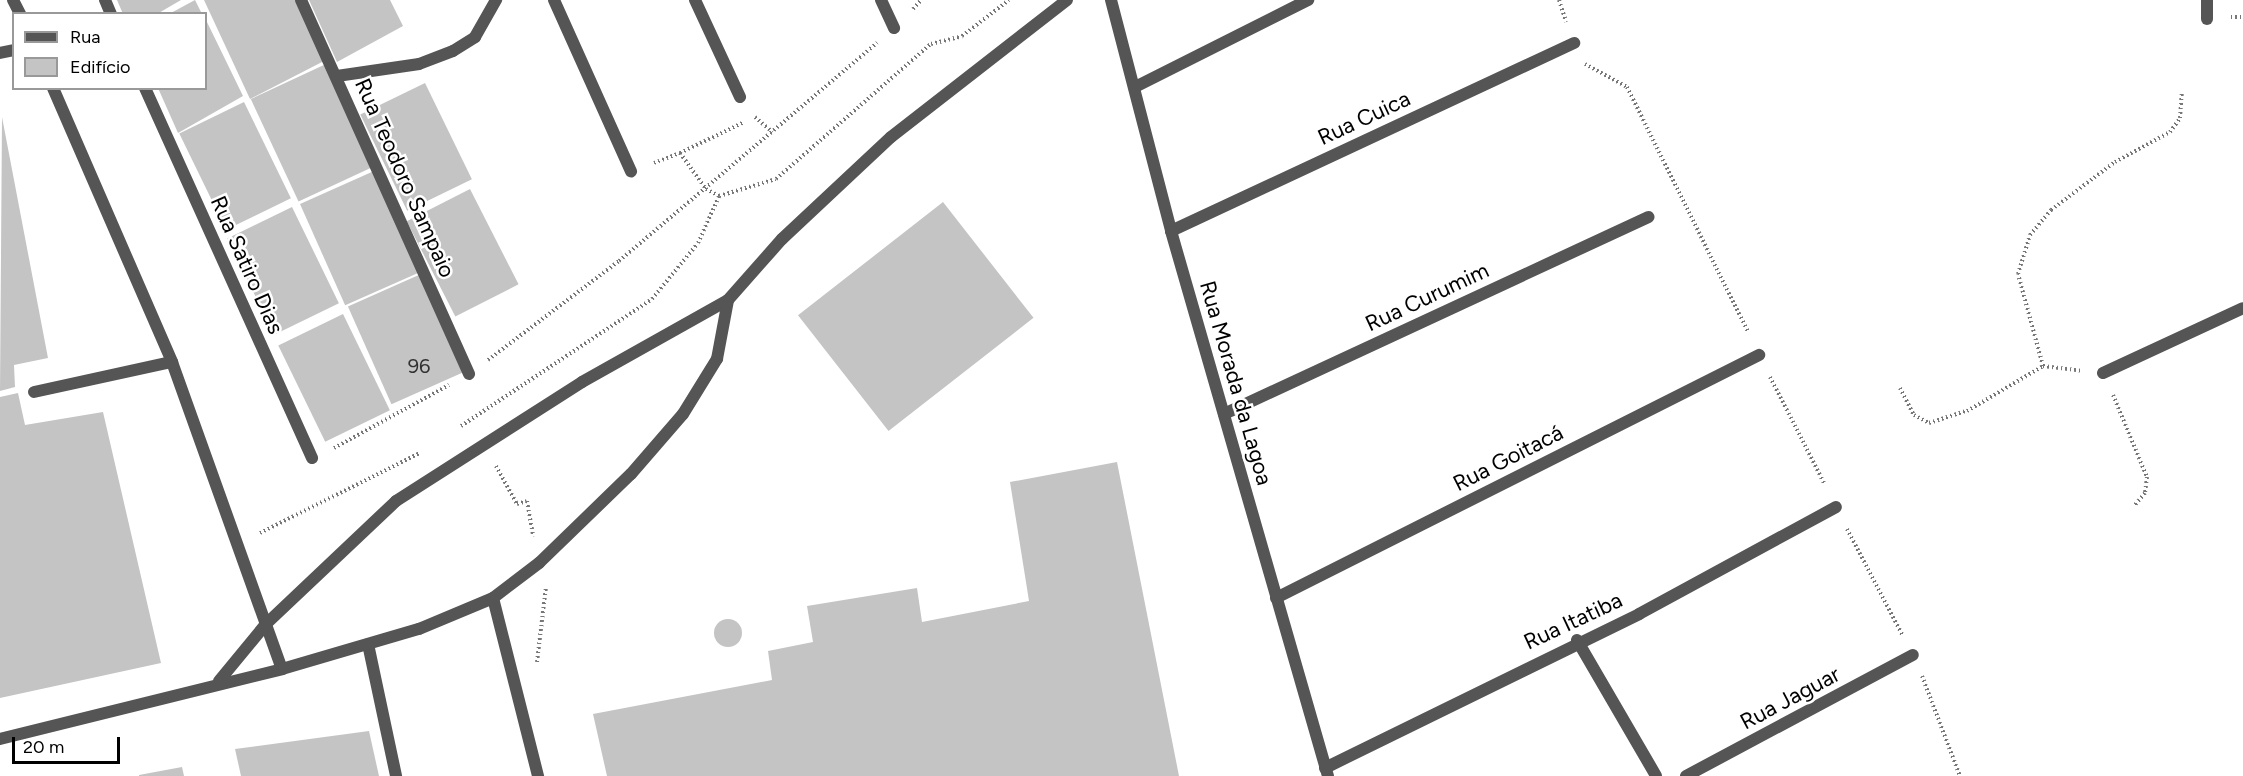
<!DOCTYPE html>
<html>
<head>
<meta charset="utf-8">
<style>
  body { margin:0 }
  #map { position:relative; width:2243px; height:776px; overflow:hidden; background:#fff; font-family:Figtree,sans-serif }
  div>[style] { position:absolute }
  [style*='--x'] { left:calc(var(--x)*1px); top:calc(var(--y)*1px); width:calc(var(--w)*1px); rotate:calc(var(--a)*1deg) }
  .building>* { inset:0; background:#c4c4c4; transform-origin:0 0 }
  .round { border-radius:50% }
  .path>* { height:4px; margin-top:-2px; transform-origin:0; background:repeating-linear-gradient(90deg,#777 0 1.5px,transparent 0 4.5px) }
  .service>* { height:12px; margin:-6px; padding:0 6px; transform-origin:6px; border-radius:6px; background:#555 }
  .minor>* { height:12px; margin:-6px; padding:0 6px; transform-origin:6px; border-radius:6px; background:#555 }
  .tertiary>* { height:12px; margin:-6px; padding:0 6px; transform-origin:6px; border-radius:6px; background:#555 }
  span { translate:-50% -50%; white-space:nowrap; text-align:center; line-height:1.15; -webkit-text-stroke:5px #fff; paint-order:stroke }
  .number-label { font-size:20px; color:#313131 }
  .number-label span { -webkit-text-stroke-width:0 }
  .street-label { font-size:22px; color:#000 }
  .legend { position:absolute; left:12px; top:12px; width:195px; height:78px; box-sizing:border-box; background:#fff; border:2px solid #999; margin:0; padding:8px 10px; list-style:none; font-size:18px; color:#000 }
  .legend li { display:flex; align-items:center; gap:12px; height:30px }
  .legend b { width:30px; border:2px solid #999 }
  .scale { position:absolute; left:12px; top:737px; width:108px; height:27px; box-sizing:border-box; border:3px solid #000; border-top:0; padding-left:8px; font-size:18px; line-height:21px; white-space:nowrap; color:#000; -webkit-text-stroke:4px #fff; paint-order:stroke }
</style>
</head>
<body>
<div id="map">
  <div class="building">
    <i style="clip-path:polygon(117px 0,181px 0,157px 14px,123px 14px)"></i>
    <i style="clip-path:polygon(195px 0,202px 14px,169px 14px)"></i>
    <i style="clip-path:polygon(204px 0,297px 0,324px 61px,250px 99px)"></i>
    <i style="clip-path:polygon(309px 0,390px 0,403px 26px,337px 62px)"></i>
    <i style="clip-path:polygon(206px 20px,243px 96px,178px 133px,158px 88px,206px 88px)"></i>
    <i style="left:326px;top:64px;width:113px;height:83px;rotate:65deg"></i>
    <i style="left:425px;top:83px;width:107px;height:72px;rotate:64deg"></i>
    <i style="left:244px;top:102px;width:107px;height:72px;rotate:64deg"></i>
    <i style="clip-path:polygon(2px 117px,48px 358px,14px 365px,15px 387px,0 391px)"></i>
    <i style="left:374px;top:171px;width:111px;height:81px;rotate:66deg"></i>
    <i style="left:470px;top:189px;width:107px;height:71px;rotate:63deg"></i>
    <i style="left:943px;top:202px;width:147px;height:184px;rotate:52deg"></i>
    <i style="left:292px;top:207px;width:107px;height:72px;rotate:64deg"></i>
    <i style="left:421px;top:274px;width:107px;height:80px;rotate:66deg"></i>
    <i style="left:343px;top:314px;width:107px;height:72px;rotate:64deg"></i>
    <i style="clip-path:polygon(18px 393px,25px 425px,103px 412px,161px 663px,0 698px,0 397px)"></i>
    <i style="clip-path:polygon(1117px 462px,1179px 776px,607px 776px,593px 714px,772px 680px,768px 651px,813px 642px,807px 606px,917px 588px,922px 622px,1029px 601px,1010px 482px)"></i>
    <i class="round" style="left:714px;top:619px;width:28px;height:28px"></i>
    <i style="clip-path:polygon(369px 731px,379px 776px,241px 776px,235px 749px)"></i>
    <i style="clip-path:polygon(182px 767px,184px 776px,139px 776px,139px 775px)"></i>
  </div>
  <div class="path">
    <i style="--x:1559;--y:0;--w:23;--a:72"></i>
    <i style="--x:913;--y:9;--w:12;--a:-48"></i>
    <i style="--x:2231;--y:17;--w:12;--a:0"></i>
    <i style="--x:1585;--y:64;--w:48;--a:28.7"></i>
    <i style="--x:1627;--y:87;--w:273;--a:63.7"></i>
    <i style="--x:755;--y:117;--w:23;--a:41"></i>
    <i style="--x:680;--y:153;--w:71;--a:-25.8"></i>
    <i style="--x:654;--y:163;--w:28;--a:-21"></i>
    <i style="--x:680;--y:153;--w:44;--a:54.2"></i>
    <i style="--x:706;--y:189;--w:15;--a:28"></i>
    <i style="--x:719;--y:196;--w:59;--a:-16.6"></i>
    <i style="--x:776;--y:179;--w:206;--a:-41.1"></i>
    <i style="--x:931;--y:44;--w:32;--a:-14"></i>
    <i style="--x:962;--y:36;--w:59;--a:-37.5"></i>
    <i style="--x:488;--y:360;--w:164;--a:-37.1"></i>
    <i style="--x:619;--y:261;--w:338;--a:-40.2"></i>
    <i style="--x:2043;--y:366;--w:95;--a:-105.2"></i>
    <i style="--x:2018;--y:274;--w:41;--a:-72.9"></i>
    <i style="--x:2030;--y:235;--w:33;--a:-50"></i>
    <i style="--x:2051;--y:210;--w:80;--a:-36.9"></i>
    <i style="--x:2115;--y:162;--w:63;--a:-28.6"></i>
    <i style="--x:2170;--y:132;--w:17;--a:-54"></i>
    <i style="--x:2180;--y:118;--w:26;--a:-86"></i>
    <i style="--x:1770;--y:377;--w:121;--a:63"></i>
    <i style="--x:1900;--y:388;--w:30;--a:63"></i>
    <i style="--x:1914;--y:415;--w:17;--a:28"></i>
    <i style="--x:1929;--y:423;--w:40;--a:-18"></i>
    <i style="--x:1967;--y:411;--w:88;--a:-30.6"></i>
    <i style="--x:2043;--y:366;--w:38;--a:7"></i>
    <i style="--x:2113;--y:395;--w:89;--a:67.5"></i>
    <i style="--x:2147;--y:477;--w:16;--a:97"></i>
    <i style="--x:2145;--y:493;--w:17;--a:130"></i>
    <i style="--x:461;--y:426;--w:229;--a:-33.6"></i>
    <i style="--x:652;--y:299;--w:72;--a:-50.6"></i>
    <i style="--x:698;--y:243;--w:51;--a:-65.9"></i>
    <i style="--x:334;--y:448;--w:131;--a:-28.7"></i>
    <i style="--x:496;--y:466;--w:43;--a:61.1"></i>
    <i style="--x:517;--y:504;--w:10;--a:-17"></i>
    <i style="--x:527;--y:501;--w:36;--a:80"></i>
    <i style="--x:1847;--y:529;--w:119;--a:62.4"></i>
    <i style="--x:260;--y:533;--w:179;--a:-26.6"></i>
    <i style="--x:537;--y:662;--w:76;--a:-83.2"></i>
    <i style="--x:1922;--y:676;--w:107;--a:69.2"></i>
  </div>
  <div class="service">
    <i style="--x:13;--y:0;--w:16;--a:63"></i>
    <i style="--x:0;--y:53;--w:14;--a:-12"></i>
    <i style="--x:53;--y:88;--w:299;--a:66.5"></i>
    <i style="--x:172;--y:362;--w:326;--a:70.3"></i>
    <i style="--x:34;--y:392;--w:141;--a:-12.3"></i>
    <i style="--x:493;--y:598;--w:184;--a:75.8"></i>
    <i style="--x:368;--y:644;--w:135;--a:78"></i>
    <i style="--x:219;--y:681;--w:74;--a:-50.5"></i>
    <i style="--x:266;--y:624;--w:179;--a:-43.4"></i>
    <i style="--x:396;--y:501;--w:221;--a:-32.6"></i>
    <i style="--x:582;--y:382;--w:167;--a:-29.3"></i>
    <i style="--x:728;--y:300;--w:81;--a:-48.5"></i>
    <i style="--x:782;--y:239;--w:149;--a:-43.1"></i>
    <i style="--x:891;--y:137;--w:223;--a:-37.9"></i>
    <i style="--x:0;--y:739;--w:291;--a:-13.9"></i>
    <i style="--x:282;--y:669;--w:143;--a:-16.3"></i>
    <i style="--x:419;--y:629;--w:80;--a:-22.7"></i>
    <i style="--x:493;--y:598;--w:58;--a:-37.3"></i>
    <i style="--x:539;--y:563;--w:128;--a:-44.1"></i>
    <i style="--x:631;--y:474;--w:79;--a:-49.1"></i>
    <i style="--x:683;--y:414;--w:65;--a:-58.3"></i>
    <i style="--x:717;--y:359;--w:60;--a:-79.4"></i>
  </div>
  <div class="minor">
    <i style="--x:105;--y:0;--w:15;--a:67"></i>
    <i style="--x:301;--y:0;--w:410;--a:65.8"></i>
    <i style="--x:554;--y:0;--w:188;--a:65.8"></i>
    <i style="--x:695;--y:0;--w:107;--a:65.1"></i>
    <i style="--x:881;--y:0;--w:31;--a:65"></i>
    <i style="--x:2207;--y:19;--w:19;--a:-90"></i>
    <i style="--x:337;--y:76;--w:83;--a:-8.3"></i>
    <i style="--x:419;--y:64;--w:36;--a:-21"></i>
    <i style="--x:453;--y:51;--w:26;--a:-32"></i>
    <i style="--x:475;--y:37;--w:43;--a:-60.4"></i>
    <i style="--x:1135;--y:87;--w:194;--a:-26.7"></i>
    <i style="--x:145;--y:88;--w:406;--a:65.7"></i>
    <i style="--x:1171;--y:231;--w:445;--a:-25"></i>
    <i style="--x:2103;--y:373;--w:154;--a:-24.9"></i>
    <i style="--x:1224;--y:414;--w:468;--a:-24.9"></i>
    <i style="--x:1276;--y:598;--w:541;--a:-26.71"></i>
    <i style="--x:1577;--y:640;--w:157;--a:59.8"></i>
    <i style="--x:1325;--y:768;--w:350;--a:-26.1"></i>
    <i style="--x:1639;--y:614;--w:224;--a:-28.5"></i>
    <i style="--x:1686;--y:776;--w:257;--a:-28.1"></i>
  </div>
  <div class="tertiary">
    <i style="--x:1111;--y:0;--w:239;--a:75.4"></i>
    <i style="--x:1171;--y:231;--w:567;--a:73.93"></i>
  </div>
  <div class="number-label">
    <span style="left:419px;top:366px">96</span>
  </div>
  <div class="street-label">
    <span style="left:1364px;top:118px;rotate:-25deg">Rua Cuica</span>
    <span style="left:405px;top:178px;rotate:66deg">Rua Teodoro Sampaio</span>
    <span style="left:247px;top:265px;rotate:66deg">Rua Satiro Dias</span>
    <span style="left:1427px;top:297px;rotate:-25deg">Rua Curumim</span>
    <span style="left:1236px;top:383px;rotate:74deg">Rua Morada da Lagoa</span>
    <span style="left:1508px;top:458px;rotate:-27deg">Rua Goitacá</span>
    <span style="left:1573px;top:621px;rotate:-25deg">Rua Itatiba</span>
    <span style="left:1790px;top:698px;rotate:-28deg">Rua Jaguar</span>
  </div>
  <ul class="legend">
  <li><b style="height:8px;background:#555"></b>Rua</li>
  <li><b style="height:16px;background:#c4c4c4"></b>Edifício</li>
  </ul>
  <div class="scale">20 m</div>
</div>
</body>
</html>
